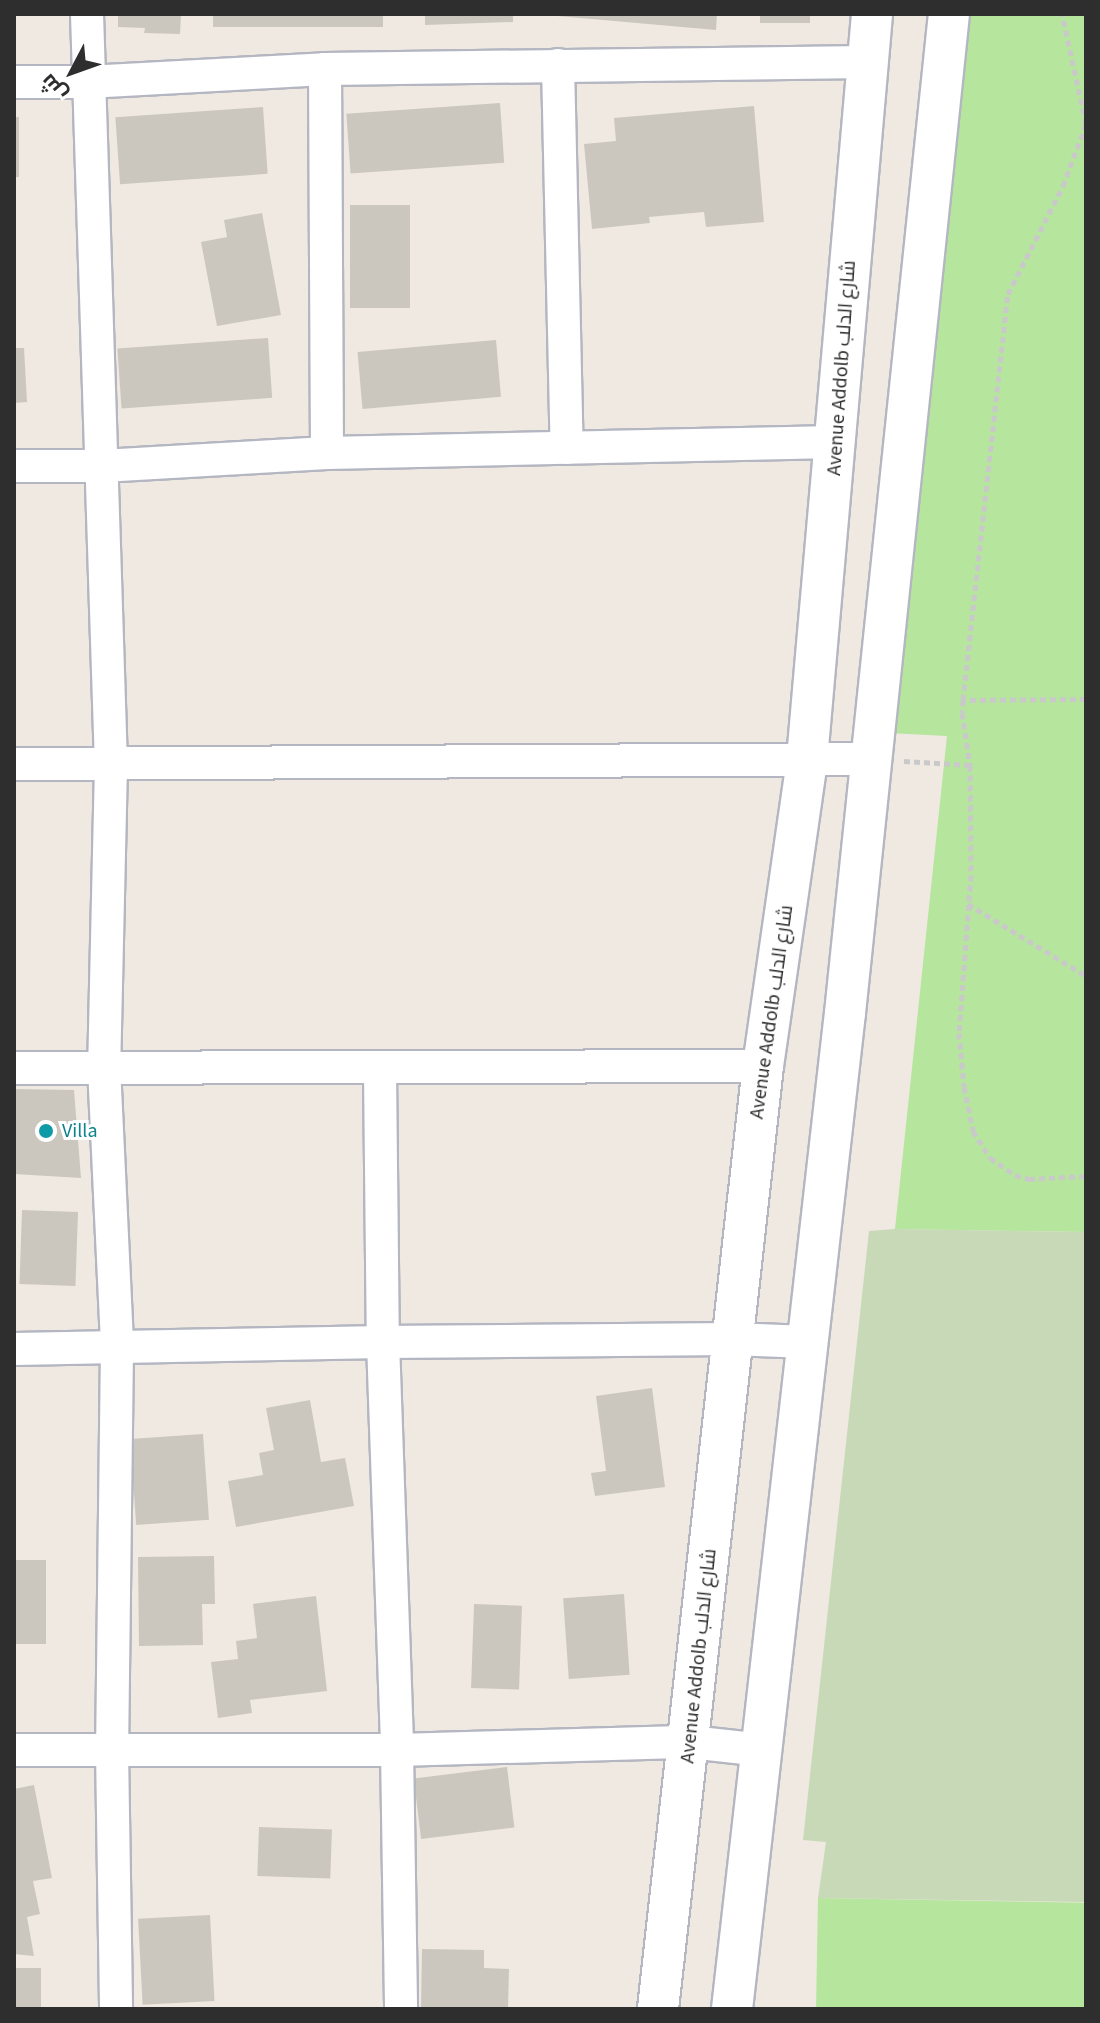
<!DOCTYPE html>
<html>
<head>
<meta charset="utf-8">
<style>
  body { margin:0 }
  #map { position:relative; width:1100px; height:2023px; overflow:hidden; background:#efe9e1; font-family:"Source Sans 3",Cairo,sans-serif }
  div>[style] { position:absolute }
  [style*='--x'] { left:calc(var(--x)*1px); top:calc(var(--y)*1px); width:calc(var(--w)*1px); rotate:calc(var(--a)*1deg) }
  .green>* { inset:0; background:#b6e59e; transform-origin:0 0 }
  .cemetery>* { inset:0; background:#c8d9b8 }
  .building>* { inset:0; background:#cbc7bf; transform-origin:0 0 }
  .path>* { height:5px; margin-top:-2.5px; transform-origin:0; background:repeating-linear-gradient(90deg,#c9c9c9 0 6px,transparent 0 10px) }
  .roads { filter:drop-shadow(2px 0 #b4b7c1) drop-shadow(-2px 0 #b4b7c1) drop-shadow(0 2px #b4b7c1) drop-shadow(0 -2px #b4b7c1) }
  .minor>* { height:32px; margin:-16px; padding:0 16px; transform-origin:16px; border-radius:16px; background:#fff }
  .tertiary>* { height:40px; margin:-20px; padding:0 20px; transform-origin:20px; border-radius:20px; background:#fff }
  .dots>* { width:22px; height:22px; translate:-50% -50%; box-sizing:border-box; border:4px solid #fff; border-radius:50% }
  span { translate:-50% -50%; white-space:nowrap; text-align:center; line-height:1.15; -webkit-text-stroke:6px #fff; paint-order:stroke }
  .street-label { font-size:20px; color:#2e2e2e }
  .culture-label { font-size:20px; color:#0d838f }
  .left { translate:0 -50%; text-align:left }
  .frame { position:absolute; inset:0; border:16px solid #2e2e2e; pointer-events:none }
  .north { position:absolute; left:32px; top:32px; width:80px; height:80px; -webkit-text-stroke:6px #fff; paint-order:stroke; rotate:229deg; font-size:22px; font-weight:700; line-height:32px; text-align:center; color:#2e2e2e }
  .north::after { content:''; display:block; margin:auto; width:28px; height:36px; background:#2e2e2e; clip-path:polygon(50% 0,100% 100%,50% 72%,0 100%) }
</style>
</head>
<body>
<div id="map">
  <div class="green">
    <i style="clip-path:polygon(969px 14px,1086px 14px,1086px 1232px,895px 1229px,947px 736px,889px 733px)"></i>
    <i style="left:818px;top:1898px;width:268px;height:112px;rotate:1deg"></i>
  </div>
  <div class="cemetery">
    <i style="clip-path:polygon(895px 1229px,1086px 1232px,1086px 1902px,818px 1898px,826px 1842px,803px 1840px,869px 1231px)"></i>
  </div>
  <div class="building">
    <i style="clip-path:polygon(118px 14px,181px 14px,180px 34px,144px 33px,145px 28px,118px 27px)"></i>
    <i style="left:213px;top:14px;width:170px;height:13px"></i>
    <i style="clip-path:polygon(425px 14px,513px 14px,513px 22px,425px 25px)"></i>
    <i style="clip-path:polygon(535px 14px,717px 14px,716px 30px)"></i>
    <i style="left:760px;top:14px;width:50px;height:9px"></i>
    <i style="left:500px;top:103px;width:60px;height:154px;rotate:86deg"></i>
    <i style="clip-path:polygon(754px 106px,764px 222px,706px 227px,704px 212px,649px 217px,650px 223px,592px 229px,584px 144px,616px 141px,614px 118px)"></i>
    <i style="left:263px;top:107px;width:67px;height:148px;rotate:86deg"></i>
    <i style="left:14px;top:117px;width:5px;height:60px"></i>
    <i style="left:350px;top:205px;width:60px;height:103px"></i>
    <i style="clip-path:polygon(262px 213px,281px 315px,217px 326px,201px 242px,227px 237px,224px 220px)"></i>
    <i style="left:268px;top:338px;width:60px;height:151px;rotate:86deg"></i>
    <i style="left:496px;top:340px;width:57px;height:139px;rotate:85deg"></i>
    <i style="clip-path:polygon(14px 348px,24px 348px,27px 402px,14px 403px)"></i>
    <i style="clip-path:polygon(14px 1089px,74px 1090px,81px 1178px,14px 1174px)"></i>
    <i style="left:78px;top:1212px;width:74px;height:56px;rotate:92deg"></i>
    <i style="clip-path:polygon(652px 1388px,665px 1487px,595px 1496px,591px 1473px,606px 1471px,596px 1396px)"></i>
    <i style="clip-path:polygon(310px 1400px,321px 1462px,345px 1458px,354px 1506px,236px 1527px,228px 1481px,263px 1475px,259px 1453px,274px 1450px,266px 1408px)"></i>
    <i style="left:203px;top:1434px;width:86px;height:73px;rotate:86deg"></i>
    <i style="clip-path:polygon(214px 1556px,215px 1604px,202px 1604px,203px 1645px,139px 1646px,138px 1557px)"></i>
    <i style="left:14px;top:1560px;width:32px;height:84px"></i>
    <i style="left:624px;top:1594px;width:81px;height:61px;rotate:86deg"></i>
    <i style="clip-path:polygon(316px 1596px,327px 1691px,250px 1700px,252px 1713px,218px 1718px,211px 1662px,238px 1659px,236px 1641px,257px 1638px,253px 1604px)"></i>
    <i style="left:474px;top:1604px;width:48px;height:84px;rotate:2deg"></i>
    <i style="left:507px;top:1767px;width:61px;height:94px;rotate:83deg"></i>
    <i style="clip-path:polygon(34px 1785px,52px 1878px,33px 1881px,40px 1914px,27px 1917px,34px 1956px,14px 1954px,14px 1789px)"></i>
    <i style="left:259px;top:1827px;width:73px;height:49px;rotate:2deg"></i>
    <i style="left:210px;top:1915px;width:86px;height:72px;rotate:87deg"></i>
    <i style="clip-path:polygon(422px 1949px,484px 1950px,484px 1968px,509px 1969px,508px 2009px,421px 2009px)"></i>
    <i style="left:14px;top:1968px;width:27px;height:41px"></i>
  </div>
  <div class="path">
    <i style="--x:1086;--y:699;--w:123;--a:179.5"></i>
    <i style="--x:963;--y:700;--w:13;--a:94"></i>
    <i style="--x:962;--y:713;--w:53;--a:81.3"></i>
    <i style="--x:970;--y:765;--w:110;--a:89.5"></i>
    <i style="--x:971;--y:875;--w:158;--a:94.3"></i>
    <i style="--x:959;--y:1033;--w:54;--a:84.7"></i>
    <i style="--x:964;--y:1087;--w:45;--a:78.4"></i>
    <i style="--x:973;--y:1131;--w:32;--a:58"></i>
    <i style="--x:990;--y:1158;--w:30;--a:34"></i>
    <i style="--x:1015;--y:1175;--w:15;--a:16"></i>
    <i style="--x:1029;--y:1179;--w:57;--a:-3"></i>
    <i style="--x:963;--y:700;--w:408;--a:-83.7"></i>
    <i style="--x:1008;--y:294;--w:121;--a:-63"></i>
    <i style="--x:1063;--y:186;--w:66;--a:-69.6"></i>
    <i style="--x:1086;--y:124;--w:113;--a:-102.3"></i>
    <i style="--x:904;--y:761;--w:66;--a:3.5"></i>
    <i style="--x:968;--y:904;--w:138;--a:31.4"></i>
  </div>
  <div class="roads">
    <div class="minor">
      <i style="--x:87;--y:14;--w:751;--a:88.17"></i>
      <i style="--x:111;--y:765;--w:302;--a:91.3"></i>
      <i style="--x:104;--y:1067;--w:280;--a:87.3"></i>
      <i style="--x:117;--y:1347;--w:403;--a:90.7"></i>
      <i style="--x:112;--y:1750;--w:259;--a:89.1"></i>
      <i style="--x:558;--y:65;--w:383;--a:88.7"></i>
      <i style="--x:325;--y:69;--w:384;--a:89.7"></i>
      <i style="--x:14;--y:82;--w:73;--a:0"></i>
      <i style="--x:87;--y:82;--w:238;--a:-3.1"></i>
      <i style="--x:325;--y:69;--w:541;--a:-0.74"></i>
      <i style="--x:14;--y:466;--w:88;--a:0"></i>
      <i style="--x:102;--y:466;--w:225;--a:-3.3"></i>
      <i style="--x:327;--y:453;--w:508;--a:-1.24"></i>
      <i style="--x:14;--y:764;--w:857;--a:-0.33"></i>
      <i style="--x:14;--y:1068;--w:749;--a:-0.15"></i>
      <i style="--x:380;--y:1070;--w:272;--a:89.4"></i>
      <i style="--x:383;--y:1342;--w:408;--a:88"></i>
      <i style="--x:397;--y:1750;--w:259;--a:89.1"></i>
      <i style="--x:14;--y:1349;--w:369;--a:-1.1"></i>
      <i style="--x:383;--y:1342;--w:349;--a:-0.5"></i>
      <i style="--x:732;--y:1339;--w:76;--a:2.3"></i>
      <i style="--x:14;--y:1750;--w:383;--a:0"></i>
      <i style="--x:397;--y:1750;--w:293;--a:-1.6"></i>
      <i style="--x:690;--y:1742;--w:73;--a:6.3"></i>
    </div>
    <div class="tertiary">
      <i style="--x:658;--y:2009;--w:949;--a:-83.65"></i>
      <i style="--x:763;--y:1066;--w:310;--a:-81.8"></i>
      <i style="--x:807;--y:759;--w:748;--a:-85.01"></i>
      <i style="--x:732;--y:2009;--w:1002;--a:-83.53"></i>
      <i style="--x:845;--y:1013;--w:1004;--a:-84.06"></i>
    </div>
  </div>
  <div class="dots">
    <i style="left:46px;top:1131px;background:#0f9aa8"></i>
  </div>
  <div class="street-label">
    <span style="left:842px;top:368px;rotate:-86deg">Avenue Addolb شارع الدلب</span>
    <span style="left:772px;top:1012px;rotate:-82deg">Avenue Addolb شارع الدلب</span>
    <span style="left:699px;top:1656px;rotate:-84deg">Avenue Addolb شارع الدلب</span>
  </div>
  <div class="culture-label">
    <span class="left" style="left:62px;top:1131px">Villa</span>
  </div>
  <div class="frame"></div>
  <div class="north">ش</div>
</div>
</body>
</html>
